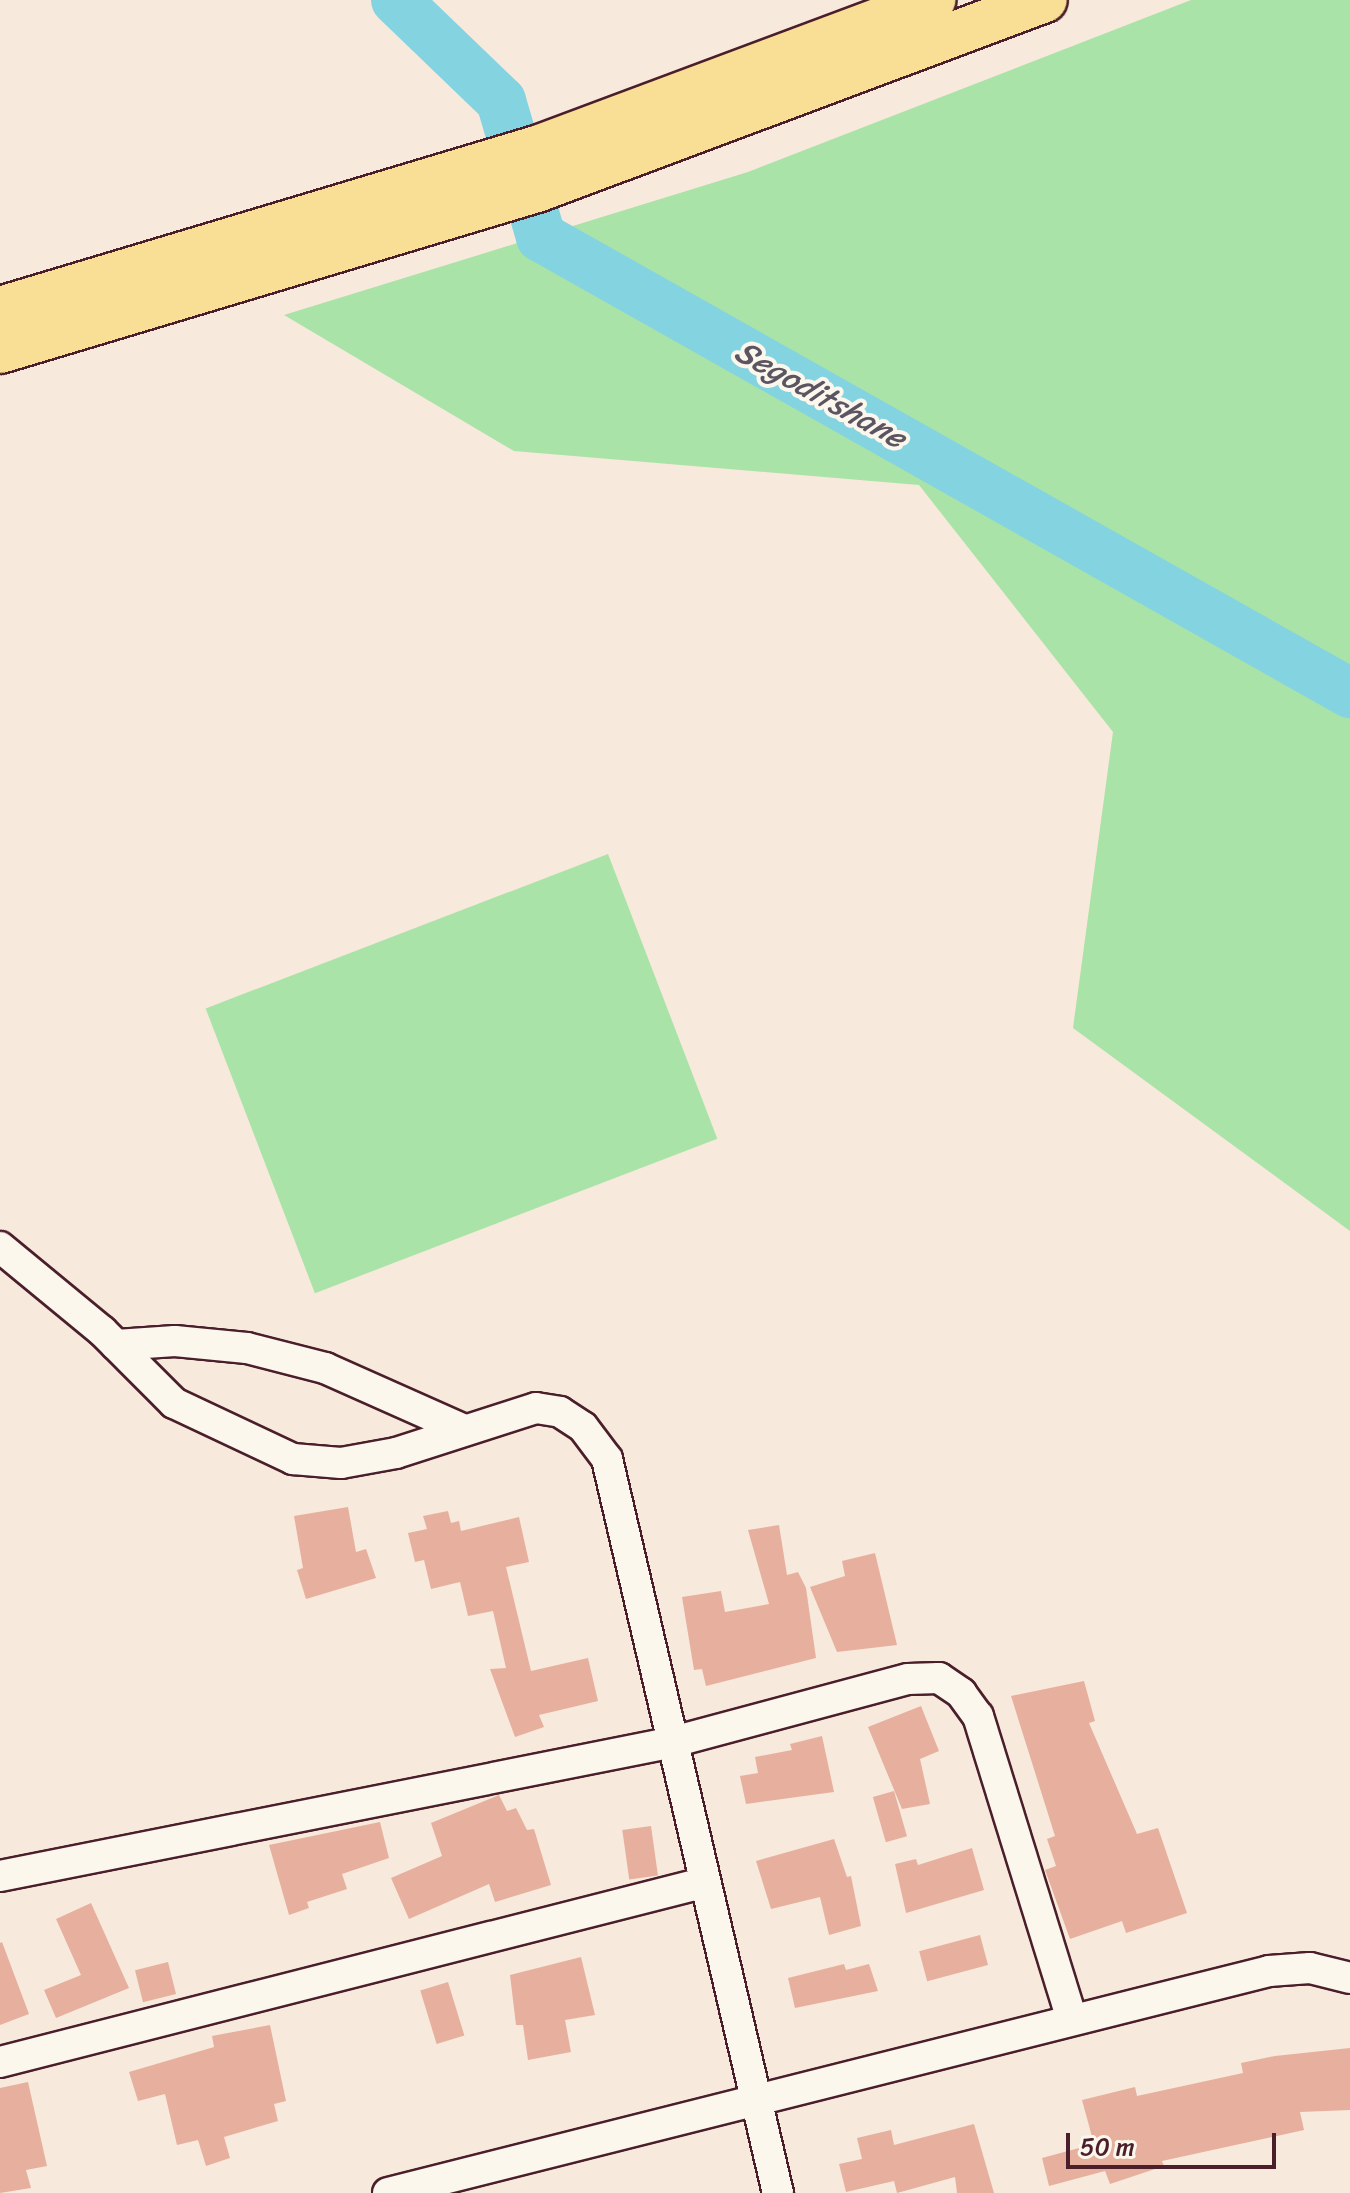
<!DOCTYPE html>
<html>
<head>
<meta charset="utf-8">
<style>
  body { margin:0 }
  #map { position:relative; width:1350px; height:2193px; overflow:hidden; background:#f7e9dc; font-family:Sriracha,sans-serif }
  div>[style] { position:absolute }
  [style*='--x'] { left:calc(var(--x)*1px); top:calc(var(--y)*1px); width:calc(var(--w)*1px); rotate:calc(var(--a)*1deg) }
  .green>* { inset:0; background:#aae3a7; transform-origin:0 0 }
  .river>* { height:50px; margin:-25px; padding:0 25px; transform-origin:25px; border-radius:25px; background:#84d3e1 }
  .building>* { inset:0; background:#e7b09e; transform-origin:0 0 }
  .roads { filter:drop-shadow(2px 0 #4a1f2b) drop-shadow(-2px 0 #4a1f2b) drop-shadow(0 2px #4a1f2b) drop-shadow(0 -2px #4a1f2b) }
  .street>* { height:30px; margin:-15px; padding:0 15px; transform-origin:15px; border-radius:15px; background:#fbf7ec }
  .primary>* { height:44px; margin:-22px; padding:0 22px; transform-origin:22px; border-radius:22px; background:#f9df96 }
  span { translate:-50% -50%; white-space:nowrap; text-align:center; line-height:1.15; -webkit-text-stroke:8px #fbf7ec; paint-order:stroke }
  .water-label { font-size:32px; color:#5b5562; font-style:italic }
  .scale { position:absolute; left:1066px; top:2133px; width:210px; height:36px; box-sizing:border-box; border:4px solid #4a1f2b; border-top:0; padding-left:10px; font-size:24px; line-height:28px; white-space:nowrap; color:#4a1f2b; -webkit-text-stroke:6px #fbf7ec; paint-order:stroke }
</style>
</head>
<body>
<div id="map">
  <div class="green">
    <i style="clip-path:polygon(1191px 0,1350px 0,1350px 1231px,1073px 1028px,1113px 732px,919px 485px,514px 451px,284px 315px,748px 172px)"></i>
    <i style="left:608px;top:854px;width:305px;height:431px;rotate:69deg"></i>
  </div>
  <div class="river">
    <i style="--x:396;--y:0;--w:146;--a:43.9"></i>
    <i style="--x:501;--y:101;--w:142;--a:73.6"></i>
    <i style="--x:541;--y:237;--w:929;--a:29.41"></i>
  </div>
  <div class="building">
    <i style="clip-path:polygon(348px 1507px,356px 1552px,366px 1549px,376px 1578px,306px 1599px,297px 1570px,303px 1568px,294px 1516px)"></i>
    <i style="clip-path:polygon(448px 1511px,451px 1523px,459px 1521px,461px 1531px,519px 1517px,529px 1562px,506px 1567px,531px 1671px,588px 1658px,598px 1701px,539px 1715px,544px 1727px,515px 1737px,490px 1669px,506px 1668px,493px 1611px,468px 1616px,460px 1582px,431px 1589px,424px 1560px,415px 1562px,408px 1533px,427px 1529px,423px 1516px)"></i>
    <i style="clip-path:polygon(779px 1525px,787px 1575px,798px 1572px,806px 1588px,816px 1658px,706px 1686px,702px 1669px,694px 1670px,682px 1597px,721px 1591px,725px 1612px,769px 1604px,748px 1530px)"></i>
    <i style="clip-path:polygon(875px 1553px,897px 1645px,837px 1652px,810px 1587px,845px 1576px,842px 1561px)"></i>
    <i style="clip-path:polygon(1084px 1681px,1095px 1721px,1089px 1723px,1137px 1834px,1158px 1828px,1187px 1913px,1126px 1933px,1122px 1921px,1070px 1939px,1045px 1870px,1056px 1866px,1047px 1839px,1055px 1836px,1011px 1696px)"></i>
    <i style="clip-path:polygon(921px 1706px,939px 1751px,920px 1759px,930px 1804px,902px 1809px,868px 1727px)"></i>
    <i style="clip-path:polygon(822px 1736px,834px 1792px,746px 1804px,740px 1776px,758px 1773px,755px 1757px,792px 1750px,790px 1744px)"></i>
    <i style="left:894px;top:1791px;width:47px;height:22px;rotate:74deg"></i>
    <i style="clip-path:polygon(499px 1795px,507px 1811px,516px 1808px,527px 1830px,534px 1829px,551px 1885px,495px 1902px,489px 1884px,409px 1919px,391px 1878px,442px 1856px,431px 1823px)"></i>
    <i style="clip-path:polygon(380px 1822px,389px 1858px,342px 1874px,347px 1889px,307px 1902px,309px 1908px,289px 1915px,269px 1845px)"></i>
    <i style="left:651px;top:1826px;width:50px;height:29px;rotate:82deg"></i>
    <i style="clip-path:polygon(834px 1839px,847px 1877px,851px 1876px,861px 1926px,829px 1935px,820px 1897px,771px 1909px,756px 1861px)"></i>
    <i style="clip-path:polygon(972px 1848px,984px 1890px,906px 1913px,895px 1864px,916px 1859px,918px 1865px)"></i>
    <i style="clip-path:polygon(91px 1903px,129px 1988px,56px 2018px,44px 1990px,81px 1975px,56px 1919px)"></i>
    <i style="left:980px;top:1935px;width:31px;height:63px;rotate:75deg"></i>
    <i style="clip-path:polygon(2px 1942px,29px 2014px,0 2025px,0 1943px)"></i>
    <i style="clip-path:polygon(581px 1957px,595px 2015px,565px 2020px,571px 2052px,528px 2060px,523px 2025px,516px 2025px,510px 1975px)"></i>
    <i style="left:168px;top:1962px;width:33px;height:34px;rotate:76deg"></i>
    <i style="clip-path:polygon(844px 1964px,846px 1970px,869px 1964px,878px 1991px,795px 2008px,788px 1978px)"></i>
    <i style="left:448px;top:1982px;width:56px;height:29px;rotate:73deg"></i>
    <i style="clip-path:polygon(270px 2025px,286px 2101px,274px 2104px,278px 2121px,224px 2137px,230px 2158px,206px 2166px,198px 2140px,177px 2145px,165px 2094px,138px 2101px,129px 2072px,214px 2047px,212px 2036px)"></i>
    <i style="clip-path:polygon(1350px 2048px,1350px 2110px,1300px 2112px,1304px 2130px,1162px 2161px,1164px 2166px,1110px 2184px,1105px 2171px,1049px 2186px,1042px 2158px,1094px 2144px,1082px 2100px,1135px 2087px,1137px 2096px,1243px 2073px,1241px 2063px,1275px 2056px)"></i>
    <i style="clip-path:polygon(28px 2082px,47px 2166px,26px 2170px,31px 2188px,0 2193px,0 2088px)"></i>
    <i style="clip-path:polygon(974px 2124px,994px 2193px,957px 2193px,955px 2177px,897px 2193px,894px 2181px,846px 2192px,839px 2164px,862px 2159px,857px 2138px,891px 2130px,894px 2145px)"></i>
  </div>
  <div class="roads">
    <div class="street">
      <i style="--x:0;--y:1247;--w:132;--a:39.5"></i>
      <i style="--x:102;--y:1331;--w:102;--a:45"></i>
      <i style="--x:174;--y:1403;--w:132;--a:25.2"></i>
      <i style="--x:293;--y:1459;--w:48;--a:4.8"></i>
      <i style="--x:341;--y:1463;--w:56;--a:-10.3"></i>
      <i style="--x:396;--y:1453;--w:147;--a:-17.8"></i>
      <i style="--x:536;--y:1408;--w:24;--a:9"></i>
      <i style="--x:560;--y:1412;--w:27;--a:33"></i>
      <i style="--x:583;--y:1427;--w:40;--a:53"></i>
      <i style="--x:607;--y:1459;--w:754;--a:76.89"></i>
      <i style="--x:116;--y:1345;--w:59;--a:-3.9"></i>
      <i style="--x:175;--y:1341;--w:72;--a:5.6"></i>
      <i style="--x:247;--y:1348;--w:81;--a:14.4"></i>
      <i style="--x:325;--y:1368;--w:150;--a:24"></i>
      <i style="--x:0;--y:1876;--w:682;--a:-11.24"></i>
      <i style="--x:669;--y:1743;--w:247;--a:-15"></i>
      <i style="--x:908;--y:1679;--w:31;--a:-2"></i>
      <i style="--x:939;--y:1678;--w:27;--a:34"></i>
      <i style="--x:961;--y:1693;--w:29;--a:54"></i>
      <i style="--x:978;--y:1716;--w:317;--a:72.8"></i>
      <i style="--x:0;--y:2062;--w:724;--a:-14.3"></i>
      <i style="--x:388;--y:2193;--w:909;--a:-14.14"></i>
      <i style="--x:1269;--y:1971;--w:41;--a:-4.2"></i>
      <i style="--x:1310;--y:1968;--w:41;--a:14"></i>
    </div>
    <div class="primary">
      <i style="--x:0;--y:309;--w:564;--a:-16.7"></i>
      <i style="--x:540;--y:147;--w:420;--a:-20.5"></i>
      <i style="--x:0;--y:351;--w:561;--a:-16.69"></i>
      <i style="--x:537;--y:190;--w:542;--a:-20.51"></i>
    </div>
  </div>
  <div class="water-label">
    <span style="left:820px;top:395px;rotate:29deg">Segoditshane</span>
  </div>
  <div class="scale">50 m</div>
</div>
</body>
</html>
